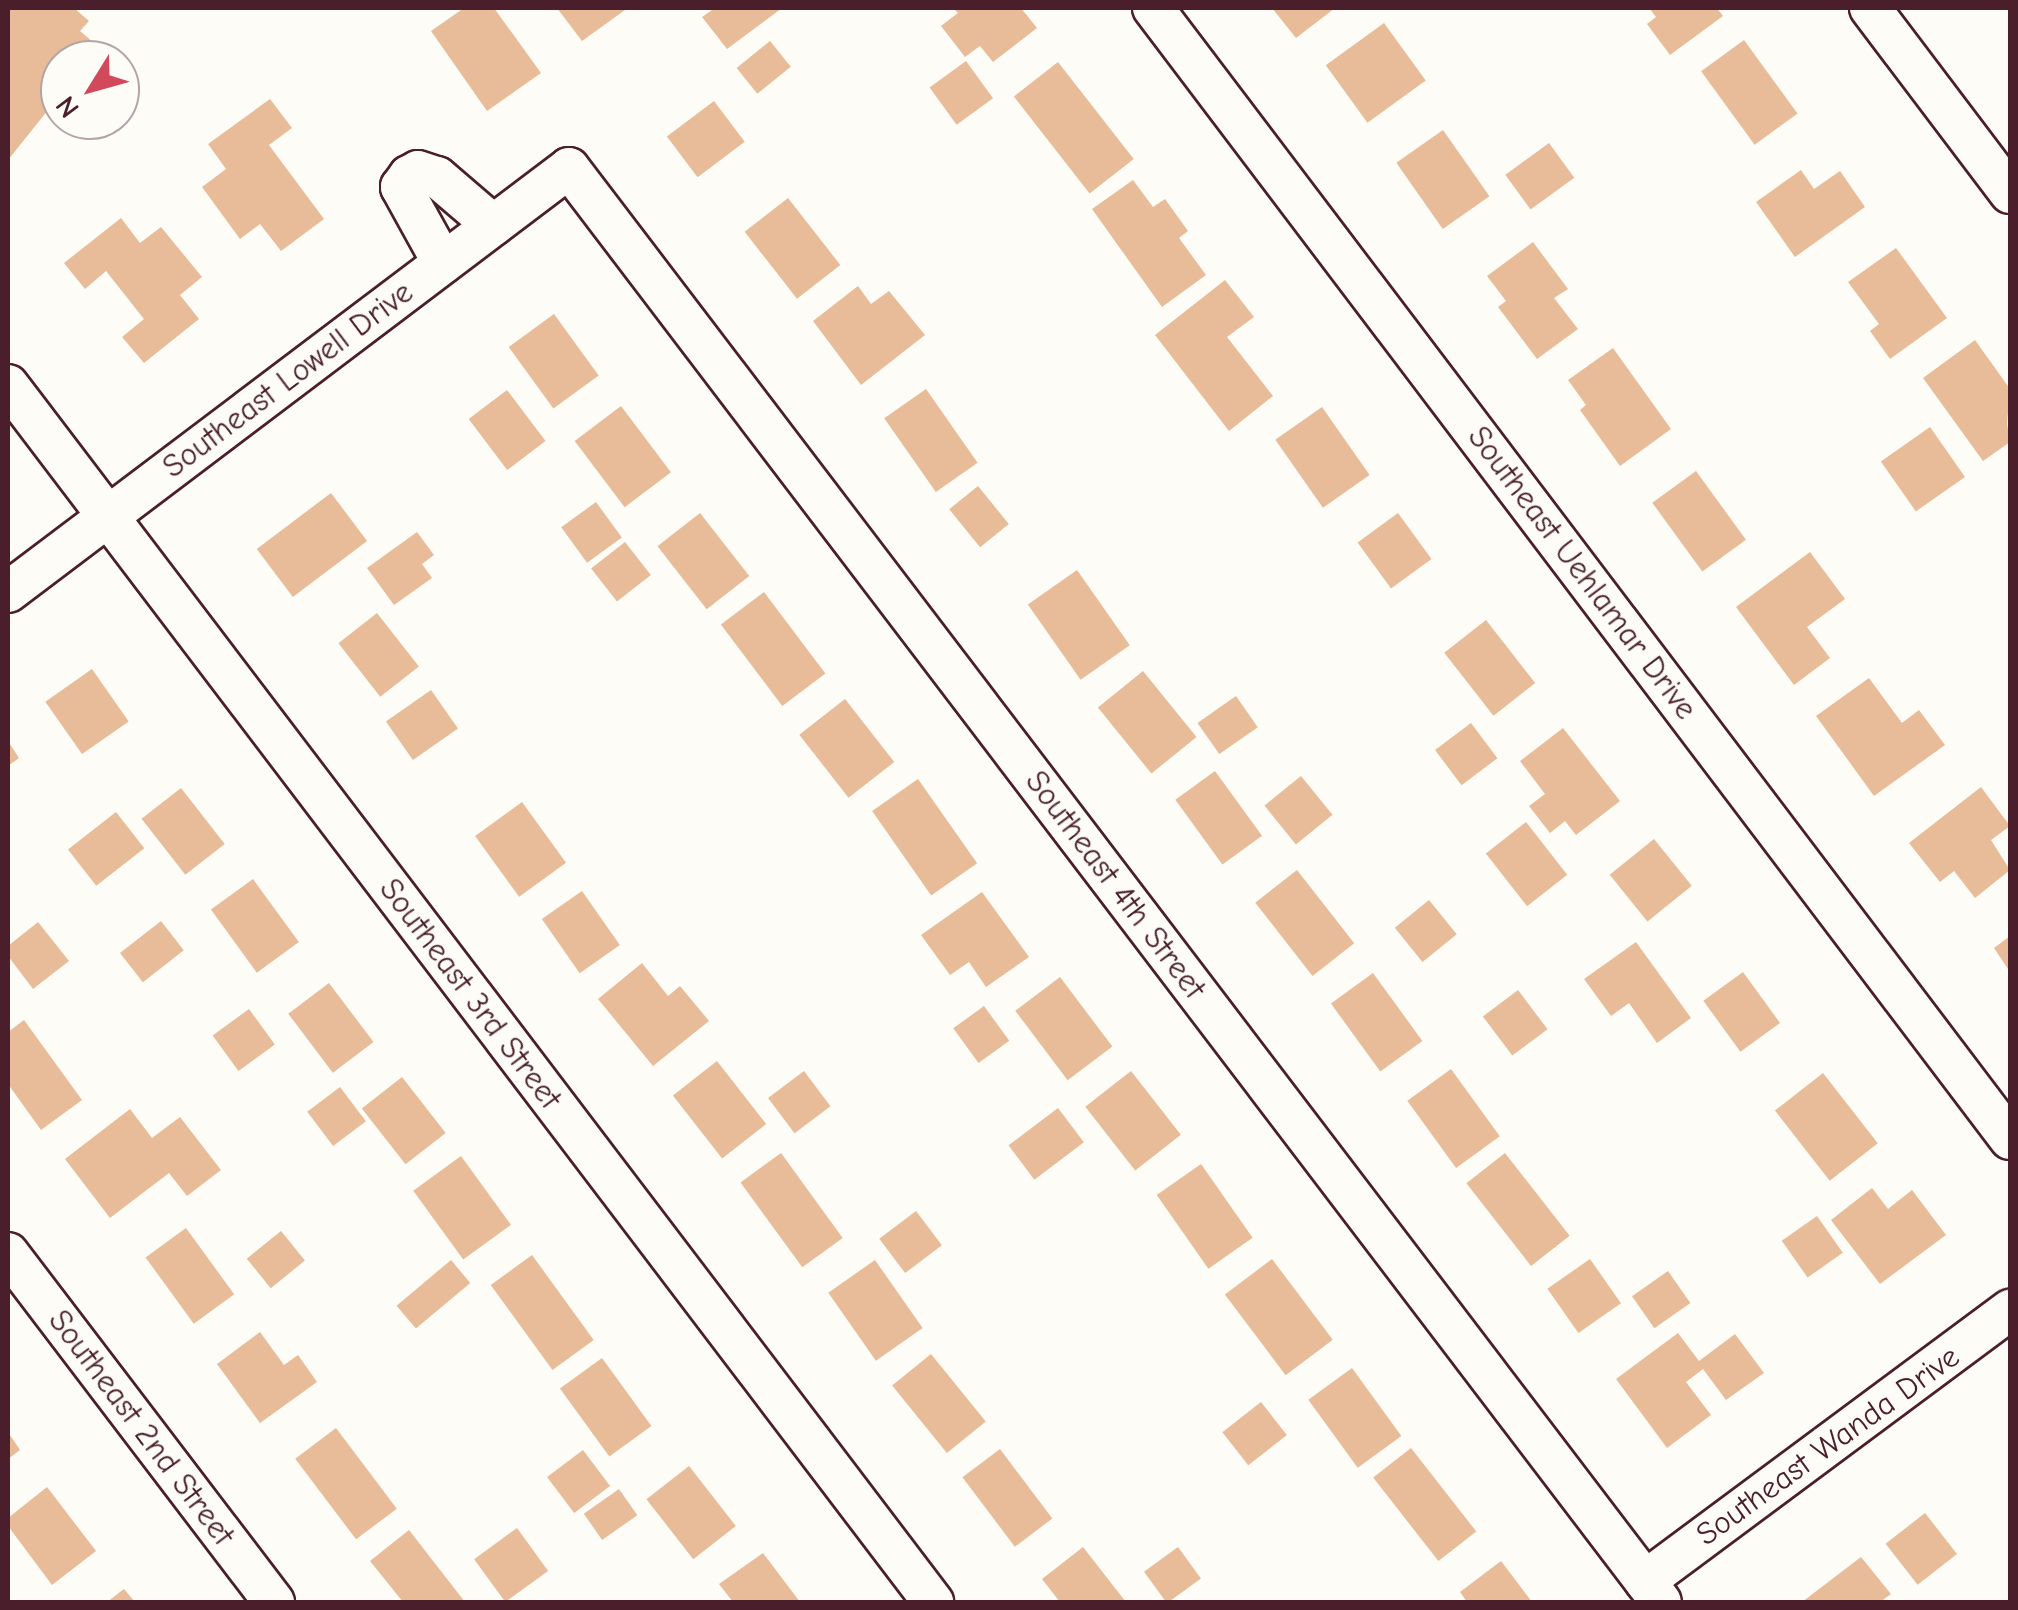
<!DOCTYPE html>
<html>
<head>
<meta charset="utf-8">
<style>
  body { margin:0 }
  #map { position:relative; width:2018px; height:1610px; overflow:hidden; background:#fdfcf7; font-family:"Comic Neue",sans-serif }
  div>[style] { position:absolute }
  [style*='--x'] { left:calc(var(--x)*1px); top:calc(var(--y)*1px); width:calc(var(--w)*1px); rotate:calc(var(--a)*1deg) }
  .building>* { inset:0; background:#e8bc98; transform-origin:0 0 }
  .roads { filter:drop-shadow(2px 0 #4a1f2b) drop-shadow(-2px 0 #4a1f2b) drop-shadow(0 2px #4a1f2b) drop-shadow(0 -2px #4a1f2b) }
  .minor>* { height:40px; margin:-20px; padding:0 20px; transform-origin:20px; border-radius:20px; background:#fdfcf7 }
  span { translate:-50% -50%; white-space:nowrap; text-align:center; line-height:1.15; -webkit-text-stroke:8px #fdfcf7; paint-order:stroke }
  .street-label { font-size:32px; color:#4a1f2b }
  .frame { position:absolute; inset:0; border:10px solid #4a1f2b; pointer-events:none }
  .north { position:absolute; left:40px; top:40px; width:100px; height:100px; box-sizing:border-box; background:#fdfcf7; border:2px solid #b5a4a5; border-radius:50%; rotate:233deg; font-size:28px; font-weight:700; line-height:40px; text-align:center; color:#4a1f2b }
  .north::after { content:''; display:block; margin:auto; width:35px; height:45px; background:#d1495b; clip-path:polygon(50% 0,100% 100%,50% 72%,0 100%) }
</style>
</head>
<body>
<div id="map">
  <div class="building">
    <i style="clip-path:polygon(8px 8px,74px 8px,89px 21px,80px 31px,108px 55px,104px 60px,60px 60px,60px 95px,8px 160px)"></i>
    <i style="clip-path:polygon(464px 8px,494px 8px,541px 73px,487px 111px,431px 31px)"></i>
    <i style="clip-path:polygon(557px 8px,623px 8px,625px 10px,582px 41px)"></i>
    <i style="clip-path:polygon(715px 8px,782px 8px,727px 49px,702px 17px)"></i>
    <i style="clip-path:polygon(953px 8px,1021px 8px,1037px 28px,993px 62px,980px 46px,965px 57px,941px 26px,958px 13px)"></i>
    <i style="clip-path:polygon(1272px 8px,1335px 8px,1296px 38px)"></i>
    <i style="clip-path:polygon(1649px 8px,1717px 8px,1723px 16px,1670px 55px,1647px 24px,1656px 17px)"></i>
    <i style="left:1384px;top:23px;width:71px;height:72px;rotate:54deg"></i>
    <i style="left:1744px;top:40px;width:91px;height:53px;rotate:54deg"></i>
    <i style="left:770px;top:41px;width:33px;height:43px;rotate:51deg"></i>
    <i style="left:966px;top:61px;width:46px;height:45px;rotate:54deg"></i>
    <i style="left:1058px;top:62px;width:123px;height:56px;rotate:52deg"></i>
    <i style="clip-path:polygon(270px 99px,292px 128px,269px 145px,324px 219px,281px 251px,260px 224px,240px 239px,202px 187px,226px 169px,208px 144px)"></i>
    <i style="left:714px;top:101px;width:51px;height:59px;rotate:53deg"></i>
    <i style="left:1443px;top:130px;width:81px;height:57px;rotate:55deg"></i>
    <i style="left:1549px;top:143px;width:43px;height:54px;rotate:54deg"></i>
    <i style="clip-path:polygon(1801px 170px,1814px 189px,1840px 171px,1865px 207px,1795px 257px,1756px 202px)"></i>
    <i style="clip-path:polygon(1133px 180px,1153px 207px,1165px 199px,1188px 231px,1179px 238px,1206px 275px,1162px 307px,1092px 209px)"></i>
    <i style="left:788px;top:198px;width:85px;height:55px;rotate:52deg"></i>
    <i style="clip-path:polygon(121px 218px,140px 243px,161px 227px,202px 277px,180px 295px,199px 319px,144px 363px,122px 337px,144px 319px,106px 271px,85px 289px,64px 263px)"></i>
    <i style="clip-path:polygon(1533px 242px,1568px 289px,1554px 298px,1578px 329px,1537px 359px,1498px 307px,1506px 301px,1487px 276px)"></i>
    <i style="clip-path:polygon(1896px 248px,1947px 318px,1890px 359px,1870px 331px,1879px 324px,1848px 282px)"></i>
    <i style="clip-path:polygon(1225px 280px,1254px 317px,1227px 337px,1273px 396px,1229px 431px,1155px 335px)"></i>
    <i style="clip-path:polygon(858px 286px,871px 304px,889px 291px,925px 335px,861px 385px,813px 321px)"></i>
    <i style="left:554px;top:314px;width:76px;height:56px;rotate:54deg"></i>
    <i style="clip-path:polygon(1975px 340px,2010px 389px,2007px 424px,2010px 442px,1983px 461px,1923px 378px)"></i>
    <i style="clip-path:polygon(1613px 348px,1671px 429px,1620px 466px,1580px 410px,1586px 405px,1568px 380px)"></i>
    <i style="left:926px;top:389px;width:90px;height:51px;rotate:55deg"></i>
    <i style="left:507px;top:390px;width:64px;height:48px;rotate:53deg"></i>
    <i style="left:621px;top:406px;width:83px;height:58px;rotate:53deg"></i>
    <i style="left:1322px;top:407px;width:83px;height:57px;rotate:55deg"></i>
    <i style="left:1930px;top:427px;width:61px;height:60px;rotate:55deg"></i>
    <i style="left:1696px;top:471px;width:85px;height:54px;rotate:54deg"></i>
    <i style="left:978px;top:486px;width:49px;height:37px;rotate:51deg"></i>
    <i style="left:331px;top:493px;width:60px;height:93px;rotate:53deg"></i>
    <i style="left:596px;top:502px;width:44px;height:43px;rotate:54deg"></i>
    <i style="left:700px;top:513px;width:80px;height:54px;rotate:52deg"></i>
    <i style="left:1398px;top:513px;width:57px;height:50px;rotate:54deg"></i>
    <i style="clip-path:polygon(417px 532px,434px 555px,422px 564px,432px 578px,394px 605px,367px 568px)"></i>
    <i style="left:625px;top:542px;width:42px;height:43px;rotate:52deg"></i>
    <i style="clip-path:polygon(1810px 552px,1845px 599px,1807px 627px,1830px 658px,1794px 685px,1736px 607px)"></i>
    <i style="left:1077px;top:570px;width:92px;height:60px;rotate:55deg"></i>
    <i style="left:764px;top:592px;width:102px;height:54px;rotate:53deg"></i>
    <i style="left:377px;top:613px;width:68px;height:49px;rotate:52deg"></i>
    <i style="left:1486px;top:620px;width:80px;height:53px;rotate:52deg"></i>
    <i style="left:92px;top:669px;width:64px;height:57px;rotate:55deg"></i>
    <i style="left:1143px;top:671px;width:85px;height:58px;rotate:51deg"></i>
    <i style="clip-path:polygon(1869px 678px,1902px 723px,1919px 710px,1945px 745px,1874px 796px,1816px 716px)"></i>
    <i style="left:431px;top:690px;width:47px;height:55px;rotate:55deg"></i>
    <i style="left:1236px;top:696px;width:38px;height:47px;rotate:55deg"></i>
    <i style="left:845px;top:699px;width:80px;height:58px;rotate:52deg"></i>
    <i style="left:1471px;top:723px;width:44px;height:45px;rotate:53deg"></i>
    <i style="clip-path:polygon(1563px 728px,1620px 801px,1576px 835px,1565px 821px,1550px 833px,1529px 806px,1545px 794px,1520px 761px)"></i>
    <i style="clip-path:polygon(8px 741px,19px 758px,8px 766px)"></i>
    <i style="left:1215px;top:771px;width:80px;height:49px;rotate:54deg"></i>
    <i style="left:1301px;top:776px;width:50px;height:47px;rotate:51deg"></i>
    <i style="left:918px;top:779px;width:103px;height:56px;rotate:55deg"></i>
    <i style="clip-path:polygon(1981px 787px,2010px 826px,1991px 840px,2010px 870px,1975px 898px,1954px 871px,1940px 882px,1909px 843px)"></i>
    <i style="left:181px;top:788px;width:71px;height:50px;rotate:52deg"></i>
    <i style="left:522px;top:802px;width:75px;height:58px;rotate:54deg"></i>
    <i style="left:116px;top:812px;width:46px;height:61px;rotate:52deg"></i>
    <i style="left:1526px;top:822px;width:67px;height:51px;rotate:52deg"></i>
    <i style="left:1654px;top:839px;width:60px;height:57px;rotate:51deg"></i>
    <i style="left:1297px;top:870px;width:93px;height:53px;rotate:52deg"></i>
    <i style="left:253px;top:879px;width:78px;height:52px;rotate:54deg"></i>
    <i style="left:582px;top:891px;width:66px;height:49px;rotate:55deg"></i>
    <i style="clip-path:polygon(982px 892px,1029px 957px,986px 987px,969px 962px,950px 975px,921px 935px)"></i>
    <i style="left:1429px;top:900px;width:44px;height:44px;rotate:51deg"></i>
    <i style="left:161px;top:921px;width:37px;height:52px;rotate:52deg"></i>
    <i style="clip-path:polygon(38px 922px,69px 961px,33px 989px,8px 956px,8px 946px)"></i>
    <i style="clip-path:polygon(2010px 936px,2010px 972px,1994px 948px)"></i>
    <i style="clip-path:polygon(1636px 942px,1691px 1018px,1657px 1043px,1629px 1003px,1611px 1016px,1584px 979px)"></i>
    <i style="clip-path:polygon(642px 963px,668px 996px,680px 986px,709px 1021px,653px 1066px,598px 999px)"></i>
    <i style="left:1743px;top:972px;width:63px;height:49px;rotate:54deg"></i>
    <i style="left:1373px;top:973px;width:84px;height:52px;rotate:54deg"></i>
    <i style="left:1060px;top:977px;width:87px;height:56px;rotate:53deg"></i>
    <i style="left:329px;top:983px;width:74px;height:51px;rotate:53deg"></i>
    <i style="left:1518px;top:990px;width:49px;height:44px;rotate:53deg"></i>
    <i style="left:984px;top:1006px;width:43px;height:38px;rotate:54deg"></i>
    <i style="left:249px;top:1009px;width:44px;height:45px;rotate:54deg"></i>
    <i style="clip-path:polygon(24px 1020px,82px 1100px,41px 1130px,8px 1084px,8px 1032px)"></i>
    <i style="left:717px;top:1061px;width:80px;height:56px;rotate:52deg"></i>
    <i style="left:1451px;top:1069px;width:83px;height:54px;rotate:54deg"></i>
    <i style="left:804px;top:1071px;width:44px;height:45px;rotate:53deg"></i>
    <i style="left:1131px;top:1071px;width:81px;height:58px;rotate:52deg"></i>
    <i style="left:1823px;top:1073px;width:89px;height:61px;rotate:52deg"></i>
    <i style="left:402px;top:1077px;width:71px;height:51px;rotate:52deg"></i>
    <i style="left:340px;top:1087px;width:43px;height:41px;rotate:53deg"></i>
    <i style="left:1058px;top:1108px;width:43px;height:62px;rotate:53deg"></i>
    <i style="clip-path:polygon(130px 1109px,152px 1138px,180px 1117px,221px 1170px,187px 1196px,169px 1173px,110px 1218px,65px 1159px)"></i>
    <i style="left:781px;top:1153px;width:105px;height:50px;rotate:54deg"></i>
    <i style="left:1505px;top:1153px;width:105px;height:49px;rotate:52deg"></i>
    <i style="left:461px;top:1156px;width:85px;height:59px;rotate:54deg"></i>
    <i style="left:1201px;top:1164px;width:90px;height:54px;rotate:55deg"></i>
    <i style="clip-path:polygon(1872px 1188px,1888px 1209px,1912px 1190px,1946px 1235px,1880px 1284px,1831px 1220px)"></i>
    <i style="left:916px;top:1211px;width:43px;height:46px;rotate:53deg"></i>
    <i style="left:1817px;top:1216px;width:45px;height:43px;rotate:55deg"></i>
    <i style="left:186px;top:1228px;width:82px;height:50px;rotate:54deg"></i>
    <i style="left:281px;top:1231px;width:38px;height:44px;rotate:51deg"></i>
    <i style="left:532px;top:1255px;width:105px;height:51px;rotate:54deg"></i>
    <i style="left:1272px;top:1259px;width:101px;height:59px;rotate:53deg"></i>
    <i style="left:1590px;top:1259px;width:54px;height:52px;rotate:55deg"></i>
    <i style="left:451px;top:1260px;width:30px;height:71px;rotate:50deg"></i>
    <i style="left:875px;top:1260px;width:83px;height:57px;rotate:55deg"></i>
    <i style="left:1668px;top:1271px;width:39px;height:44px;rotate:55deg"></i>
    <i style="clip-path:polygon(260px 1332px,284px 1365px,298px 1355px,317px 1382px,260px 1423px,217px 1364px)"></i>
    <i style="clip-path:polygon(1678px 1333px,1699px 1361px,1735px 1334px,1764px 1373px,1726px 1400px,1703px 1369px,1686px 1382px,1711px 1415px,1667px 1448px,1616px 1379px)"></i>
    <i style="left:931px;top:1354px;width:87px;height:50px;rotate:51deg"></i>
    <i style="left:602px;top:1358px;width:84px;height:52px;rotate:54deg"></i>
    <i style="left:1352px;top:1368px;width:84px;height:54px;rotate:54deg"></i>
    <i style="left:1261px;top:1402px;width:42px;height:49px;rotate:52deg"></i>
    <i style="left:336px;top:1428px;width:101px;height:51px;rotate:53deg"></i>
    <i style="clip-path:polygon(8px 1432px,20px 1450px,8px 1459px)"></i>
    <i style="left:1411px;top:1448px;width:106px;height:48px;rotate:52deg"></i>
    <i style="left:1000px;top:1449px;width:87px;height:47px;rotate:53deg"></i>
    <i style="left:583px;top:1450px;width:45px;height:45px;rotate:53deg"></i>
    <i style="left:689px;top:1466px;width:76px;height:54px;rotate:52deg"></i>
    <i style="clip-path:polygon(47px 1487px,96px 1551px,52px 1585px,8px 1526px,8px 1518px)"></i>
    <i style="left:619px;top:1489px;width:32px;height:43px;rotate:55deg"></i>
    <i style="left:1925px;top:1513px;width:52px;height:50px;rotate:52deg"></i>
    <i style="left:517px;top:1528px;width:53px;height:53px;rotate:54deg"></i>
    <i style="clip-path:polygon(409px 1530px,465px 1602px,403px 1602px,370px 1561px)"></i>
    <i style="clip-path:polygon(1083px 1547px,1126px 1602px,1060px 1602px,1042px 1579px)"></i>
    <i style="left:1178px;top:1547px;width:39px;height:42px;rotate:54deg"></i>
    <i style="clip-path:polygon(763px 1553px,800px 1602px,733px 1602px,719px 1584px)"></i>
    <i style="clip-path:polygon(1861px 1557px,1891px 1594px,1880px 1602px,1802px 1602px)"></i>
    <i style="clip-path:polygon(1501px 1561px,1532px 1602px,1467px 1602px,1460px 1592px)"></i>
    <i style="clip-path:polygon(124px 1589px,135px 1602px,107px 1602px)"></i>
  </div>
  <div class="roads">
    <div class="minor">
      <i style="--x:1153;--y:8;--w:1419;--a:52.85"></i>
      <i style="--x:1870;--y:8;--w:232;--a:52.9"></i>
      <i style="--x:443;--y:263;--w:87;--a:-118.9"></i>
      <i style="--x:401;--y:187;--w:14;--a:-54"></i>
      <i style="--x:409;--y:176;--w:10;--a:-29"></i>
      <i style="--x:418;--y:171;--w:20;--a:18"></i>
      <i style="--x:437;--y:177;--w:74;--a:40.6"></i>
      <i style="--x:8;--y:385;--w:1529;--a:52.76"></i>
      <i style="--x:8;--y:592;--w:703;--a:-37.08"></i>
      <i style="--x:569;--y:168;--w:1802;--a:52.71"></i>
      <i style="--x:8;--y:1253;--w:439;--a:52.7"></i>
      <i style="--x:1645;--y:1581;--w:455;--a:-36.6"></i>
    </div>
  </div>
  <div class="street-label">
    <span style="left:288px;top:380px;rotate:-37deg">Southeast Lowell Drive</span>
    <span style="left:1582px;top:573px;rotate:53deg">Southeast Uehlamar Drive</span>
    <span style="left:1115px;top:885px;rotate:53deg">Southeast 4th Street</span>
    <span style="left:470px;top:994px;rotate:53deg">Southeast 3rd Street</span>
    <span style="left:141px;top:1428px;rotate:53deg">Southeast 2nd Street</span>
    <span style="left:1828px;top:1446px;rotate:-36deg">Southeast Wanda Drive</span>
  </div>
  <div class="frame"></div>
  <div class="north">N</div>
</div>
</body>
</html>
